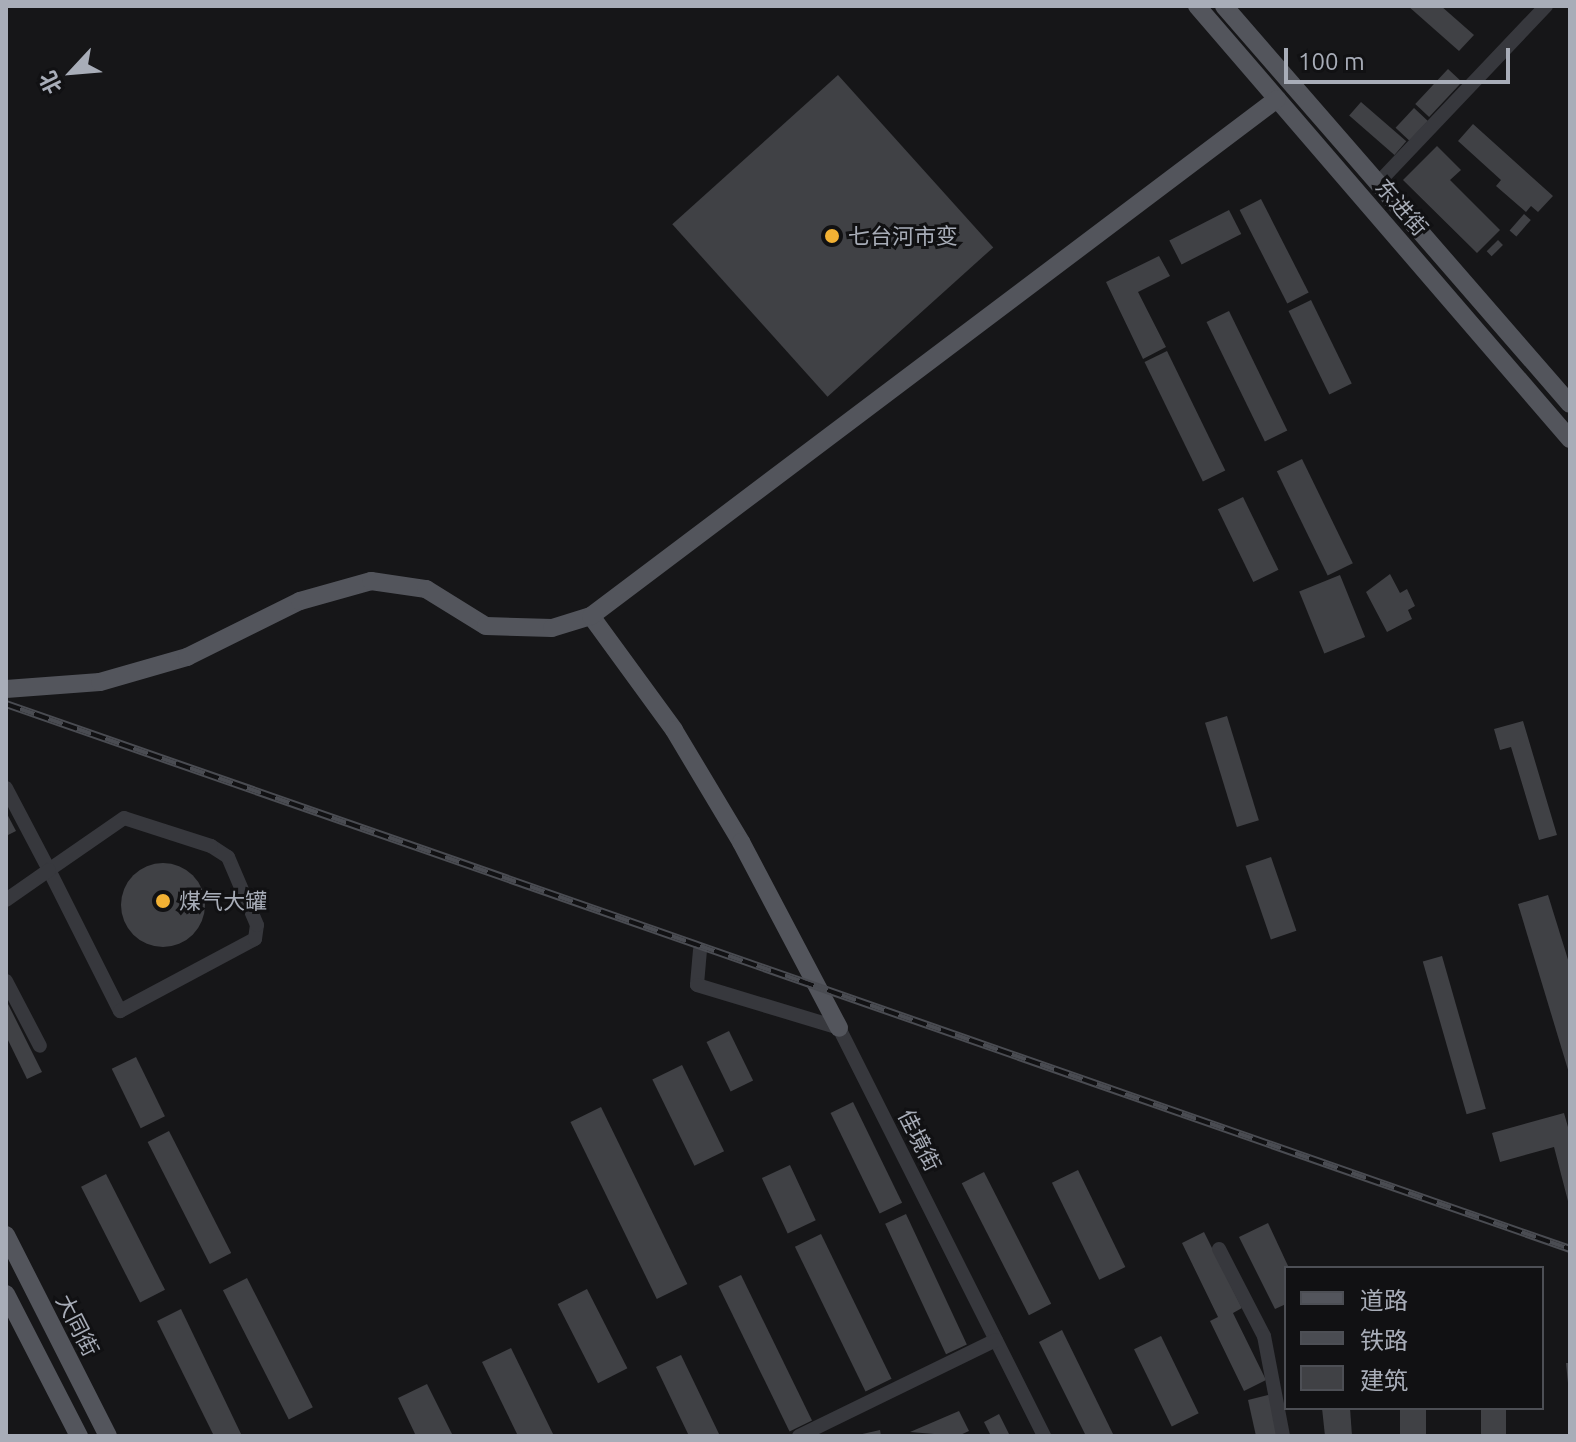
<!DOCTYPE html>
<html>
<head>
<meta charset="utf-8">
<style>
  body { margin:0 }
  #map { position:relative; width:1576px; height:1442px; overflow:hidden; background:#161618; font-family:Ubuntu,"Noto Sans SC",sans-serif }
  div>[style] { position:absolute }
  [style*='--x'] { left:calc(var(--x)*1px); top:calc(var(--y)*1px); width:calc(var(--w)*1px); rotate:calc(var(--a)*1deg) }
  .building>* { inset:0; background:#404145; transform-origin:0 0 }
  .round { border-radius:50% }
  .minor>* { height:14px; margin:-7px; padding:0 7px; transform-origin:7px; border-radius:7px; background:#37383d }
  .major>* { height:18px; margin:-9px; padding:0 9px; transform-origin:9px; border-radius:9px; background:#53555c }
  .rail>* { height:8px; margin-top:-4px; transform-origin:0; background:repeating-linear-gradient(90deg,#111113 0 15px,#4a4c52 0 30px); box-sizing:border-box; border-block:2px solid #4a4c52 }
  .dots>* { width:22px; height:22px; translate:-50% -50%; box-sizing:border-box; border:4px solid #111113; border-radius:50% }
  span { translate:-50% -50%; white-space:nowrap; text-align:center; line-height:1.15; -webkit-text-stroke:6px #111113; paint-order:stroke }
  .street-label { font-size:22px; color:#a8adb8 }
  .poi-label { font-size:22px; color:#a8adb8 }
  .left { translate:0 -50%; text-align:left }
  .frame { position:absolute; inset:0; border:8px solid #a8adb8; pointer-events:none }
  .legend { position:absolute; left:1284px; top:1266px; width:260px; height:144px; box-sizing:border-box; background:#111113; border:2px solid #4d4f55; margin:0; padding:10px 14px; list-style:none; font-size:24px; color:#a8adb8 }
  .legend li { display:flex; align-items:center; gap:16px; height:40px }
  .legend b { width:40px; border:2px solid #4d4f55 }
  .north { position:absolute; left:32px; top:32px; width:80px; height:80px; -webkit-text-stroke:6px #111113; paint-order:stroke; rotate:244deg; font-size:22px; font-weight:700; line-height:32px; text-align:center; color:#a8adb8 }
  .north::after { content:''; display:block; margin:auto; width:28px; height:36px; background:#a8adb8; clip-path:polygon(50% 0,100% 100%,50% 72%,0 100%) }
  .scale { position:absolute; left:1284px; top:48px; width:226px; height:36px; box-sizing:border-box; border:4px solid #a8adb8; border-top:0; padding-left:10px; font-size:24px; line-height:28px; white-space:nowrap; color:#a8adb8; -webkit-text-stroke:6px #111113; paint-order:stroke }
</style>
</head>
<body>
<div id="map">
  <div class="building">
    <i style="clip-path:polygon(1408px 6px,1441px 6px,1474px 35px,1459px 51px)"></i>
    <i style="left:1448px;top:69px;width:19px;height:48px;rotate:43deg"></i>
    <i style="left:838px;top:75px;width:232px;height:223px;rotate:48deg"></i>
    <i style="left:1361px;top:102px;width:60px;height:18px;rotate:41deg"></i>
    <i style="left:1414px;top:108px;width:19px;height:27px;rotate:43deg"></i>
    <i style="clip-path:polygon(1473px 124px,1553px 196px,1538px 212px,1531px 206px,1526px 212px,1496px 186px,1501px 180px,1458px 141px)"></i>
    <i style="clip-path:polygon(1437px 146px,1461px 170px,1450px 180px,1500px 230px,1477px 253px,1403px 180px)"></i>
    <i style="left:1261px;top:199px;width:105px;height:24px;rotate:63deg"></i>
    <i style="left:1229px;top:210px;width:27px;height:67px;rotate:63deg"></i>
    <i style="left:1524px;top:214px;width:9px;height:22px;rotate:41deg"></i>
    <i style="left:1498px;top:240px;width:7px;height:16px;rotate:45deg"></i>
    <i style="clip-path:polygon(1159px 256px,1170px 276px,1138px 292px,1166px 347px,1143px 359px,1106px 282px)"></i>
    <i style="left:1311px;top:300px;width:93px;height:25px;rotate:64deg"></i>
    <i style="left:1229px;top:311px;width:133px;height:25px;rotate:64deg"></i>
    <i style="left:1167px;top:351px;width:133px;height:25px;rotate:64deg"></i>
    <i style="left:1302px;top:459px;width:116px;height:28px;rotate:64deg"></i>
    <i style="left:1243px;top:497px;width:81px;height:28px;rotate:64deg"></i>
    <i style="clip-path:polygon(1390px 574px,1400px 593px,1407px 589px,1415px 606px,1408px 610px,1412px 619px,1387px 632px,1366px 592px)"></i>
    <i style="left:1340px;top:575px;width:67px;height:44px;rotate:68deg"></i>
    <i style="left:1227px;top:716px;width:109px;height:23px;rotate:73deg"></i>
    <i style="clip-path:polygon(1523px 721px,1557px 835px,1539px 840px,1511px 747px,1500px 750px,1494px 729px)"></i>
    <i style="clip-path:polygon(6px 812px,16px 831px,6px 836px)"></i>
    <i style="left:1271px;top:857px;width:78px;height:27px;rotate:71deg"></i>
    <i class="round" style="left:121px;top:863px;width:84px;height:84px"></i>
    <i style="clip-path:polygon(1548px 895px,1570px 966px,1569px 1073px,1518px 904px)"></i>
    <i style="left:1442px;top:956px;width:159px;height:20px;rotate:74deg"></i>
    <i style="clip-path:polygon(6px 1000px,42px 1072px,27px 1079px,6px 1036px)"></i>
    <i style="left:729px;top:1031px;width:55px;height:25px;rotate:64deg"></i>
    <i style="left:136px;top:1057px;width:66px;height:27px;rotate:64deg"></i>
    <i style="left:682px;top:1065px;width:96px;height:33px;rotate:64deg"></i>
    <i style="left:853px;top:1102px;width:112px;height:25px;rotate:64deg"></i>
    <i style="left:601px;top:1107px;width:197px;height:34px;rotate:64deg"></i>
    <i style="clip-path:polygon(1564px 1113px,1570px 1134px,1569px 1205px,1554px 1147px,1500px 1162px,1492px 1133px)"></i>
    <i style="left:169px;top:1131px;width:137px;height:24px;rotate:63deg"></i>
    <i style="left:790px;top:1165px;width:61px;height:31px;rotate:65deg"></i>
    <i style="left:1078px;top:1170px;width:108px;height:29px;rotate:64deg"></i>
    <i style="left:984px;top:1172px;width:148px;height:25px;rotate:63deg"></i>
    <i style="left:106px;top:1174px;width:130px;height:28px;rotate:63deg"></i>
    <i style="left:906px;top:1214px;width:144px;height:23px;rotate:65deg"></i>
    <i style="clip-path:polygon(1268px 1223px,1289px 1268px,1286px 1304px,1275px 1309px,1239px 1237px)"></i>
    <i style="clip-path:polygon(1204px 1232px,1242px 1308px,1233px 1313px,1266px 1380px,1244px 1391px,1210px 1321px,1218px 1317px,1182px 1243px)"></i>
    <i style="left:821px;top:1234px;width:161px;height:29px;rotate:64deg"></i>
    <i style="left:741px;top:1275px;width:162px;height:25px;rotate:64deg"></i>
    <i style="left:247px;top:1278px;width:145px;height:27px;rotate:63deg"></i>
    <i style="left:587px;top:1289px;width:89px;height:33px;rotate:63deg"></i>
    <i style="clip-path:polygon(181px 1309px,242px 1436px,214px 1436px,157px 1321px)"></i>
    <i style="clip-path:polygon(1062px 1330px,1114px 1436px,1086px 1436px,1039px 1342px)"></i>
    <i style="left:1161px;top:1336px;width:86px;height:30px;rotate:64deg"></i>
    <i style="clip-path:polygon(511px 1348px,554px 1436px,518px 1436px,482px 1362px)"></i>
    <i style="clip-path:polygon(681px 1355px,720px 1436px,689px 1436px,656px 1367px)"></i>
    <i style="clip-path:polygon(1566px 1363px,1570px 1363px,1570px 1383px,1568px 1383px)"></i>
    <i style="clip-path:polygon(427px 1384px,453px 1436px,416px 1436px,398px 1398px)"></i>
    <i style="clip-path:polygon(1272px 1394px,1281px 1436px,1256px 1436px,1248px 1400px)"></i>
    <i style="clip-path:polygon(1322px 1408px,1350px 1408px,1352px 1436px,1325px 1436px)"></i>
    <i style="left:1400px;top:1408px;width:26px;height:28px"></i>
    <i style="left:1481px;top:1408px;width:25px;height:28px"></i>
    <i style="clip-path:polygon(959px 1411px,969px 1431px,958px 1436px,910px 1432px)"></i>
    <i style="clip-path:polygon(999px 1414px,1010px 1436px,991px 1436px,984px 1422px)"></i>
    <i style="clip-path:polygon(880px 1430px,881px 1436px,858px 1436px,858px 1435px)"></i>
  </div>
  <div class="minor">
    <i style="--x:1378;--y:183;--w:244;--a:-46.5"></i>
    <i style="--x:6;--y:788;--w:93;--a:62.3"></i>
    <i style="--x:49;--y:870;--w:158;--a:63.3"></i>
    <i style="--x:120;--y:1011;--w:153;--a:-28.1"></i>
    <i style="--x:255;--y:939;--w:14;--a:-82"></i>
    <i style="--x:257;--y:925;--w:74;--a:-113.1"></i>
    <i style="--x:228;--y:857;--w:20;--a:-147"></i>
    <i style="--x:211;--y:846;--w:91;--a:-162.2"></i>
    <i style="--x:124;--y:818;--w:91;--a:145.3"></i>
    <i style="--x:49;--y:870;--w:52;--a:145.1"></i>
    <i style="--x:700;--y:950;--w:35;--a:95"></i>
    <i style="--x:697;--y:985;--w:148;--a:16.8"></i>
    <i style="--x:839;--y:1028;--w:457;--a:63.3"></i>
    <i style="--x:6;--y:981;--w:73;--a:62.4"></i>
    <i style="--x:1219;--y:1249;--w:98;--a:62.7"></i>
    <i style="--x:1264;--y:1336;--w:102;--a:79.2"></i>
    <i style="--x:799;--y:1436;--w:219;--a:-26"></i>
  </div>
  <div class="major">
    <i style="--x:1197;--y:6;--w:572;--a:49.26"></i>
    <i style="--x:1224;--y:6;--w:527;--a:49"></i>
    <i style="--x:591;--y:616;--w:141;--a:53.9"></i>
    <i style="--x:674;--y:730;--w:131;--a:59.1"></i>
    <i style="--x:741;--y:842;--w:210;--a:62.2"></i>
    <i style="--x:6;--y:689;--w:94;--a:-4.3"></i>
    <i style="--x:100;--y:682;--w:91;--a:-16"></i>
    <i style="--x:187;--y:657;--w:126;--a:-26.4"></i>
    <i style="--x:300;--y:601;--w:74;--a:-15.7"></i>
    <i style="--x:371;--y:581;--w:56;--a:8.3"></i>
    <i style="--x:426;--y:589;--w:70;--a:31.7"></i>
    <i style="--x:486;--y:626;--w:66;--a:1.7"></i>
    <i style="--x:552;--y:628;--w:41;--a:-17.1"></i>
    <i style="--x:591;--y:616;--w:859;--a:-37"></i>
    <i style="--x:6;--y:1235;--w:225;--a:63.1"></i>
    <i style="--x:6;--y:1294;--w:160;--a:62.8"></i>
  </div>
  <div class="rail">
    <i style="--x:6;--y:704;--w:1656;--a:19.21"></i>
  </div>
  <div class="dots">
    <i style="left:832px;top:236px;background:#f2b134"></i>
    <i style="left:163px;top:901px;background:#f2b134"></i>
  </div>
  <div class="street-label">
    <span style="left:1402px;top:207px;rotate:49deg">东进街</span>
    <span style="left:920px;top:1140px;rotate:63deg">佳境街</span>
    <span style="left:78px;top:1325px;rotate:63deg">大同街</span>
  </div>
  <div class="poi-label">
    <span class="left" style="left:848px;top:236px">七台河市变</span>
    <span class="left" style="left:179px;top:901px">煤气大罐</span>
  </div>
  <div class="frame"></div>
  <ul class="legend">
  <li><b style="height:10px;background:#53555c"></b>道路</li>
  <li><b style="height:10px;background:#4a4c52"></b>铁路</li>
  <li><b style="height:22px;background:#404145"></b>建筑</li>
  </ul>
  <div class="north">北</div>
  <div class="scale">100 m</div>
</div>
</body>
</html>
